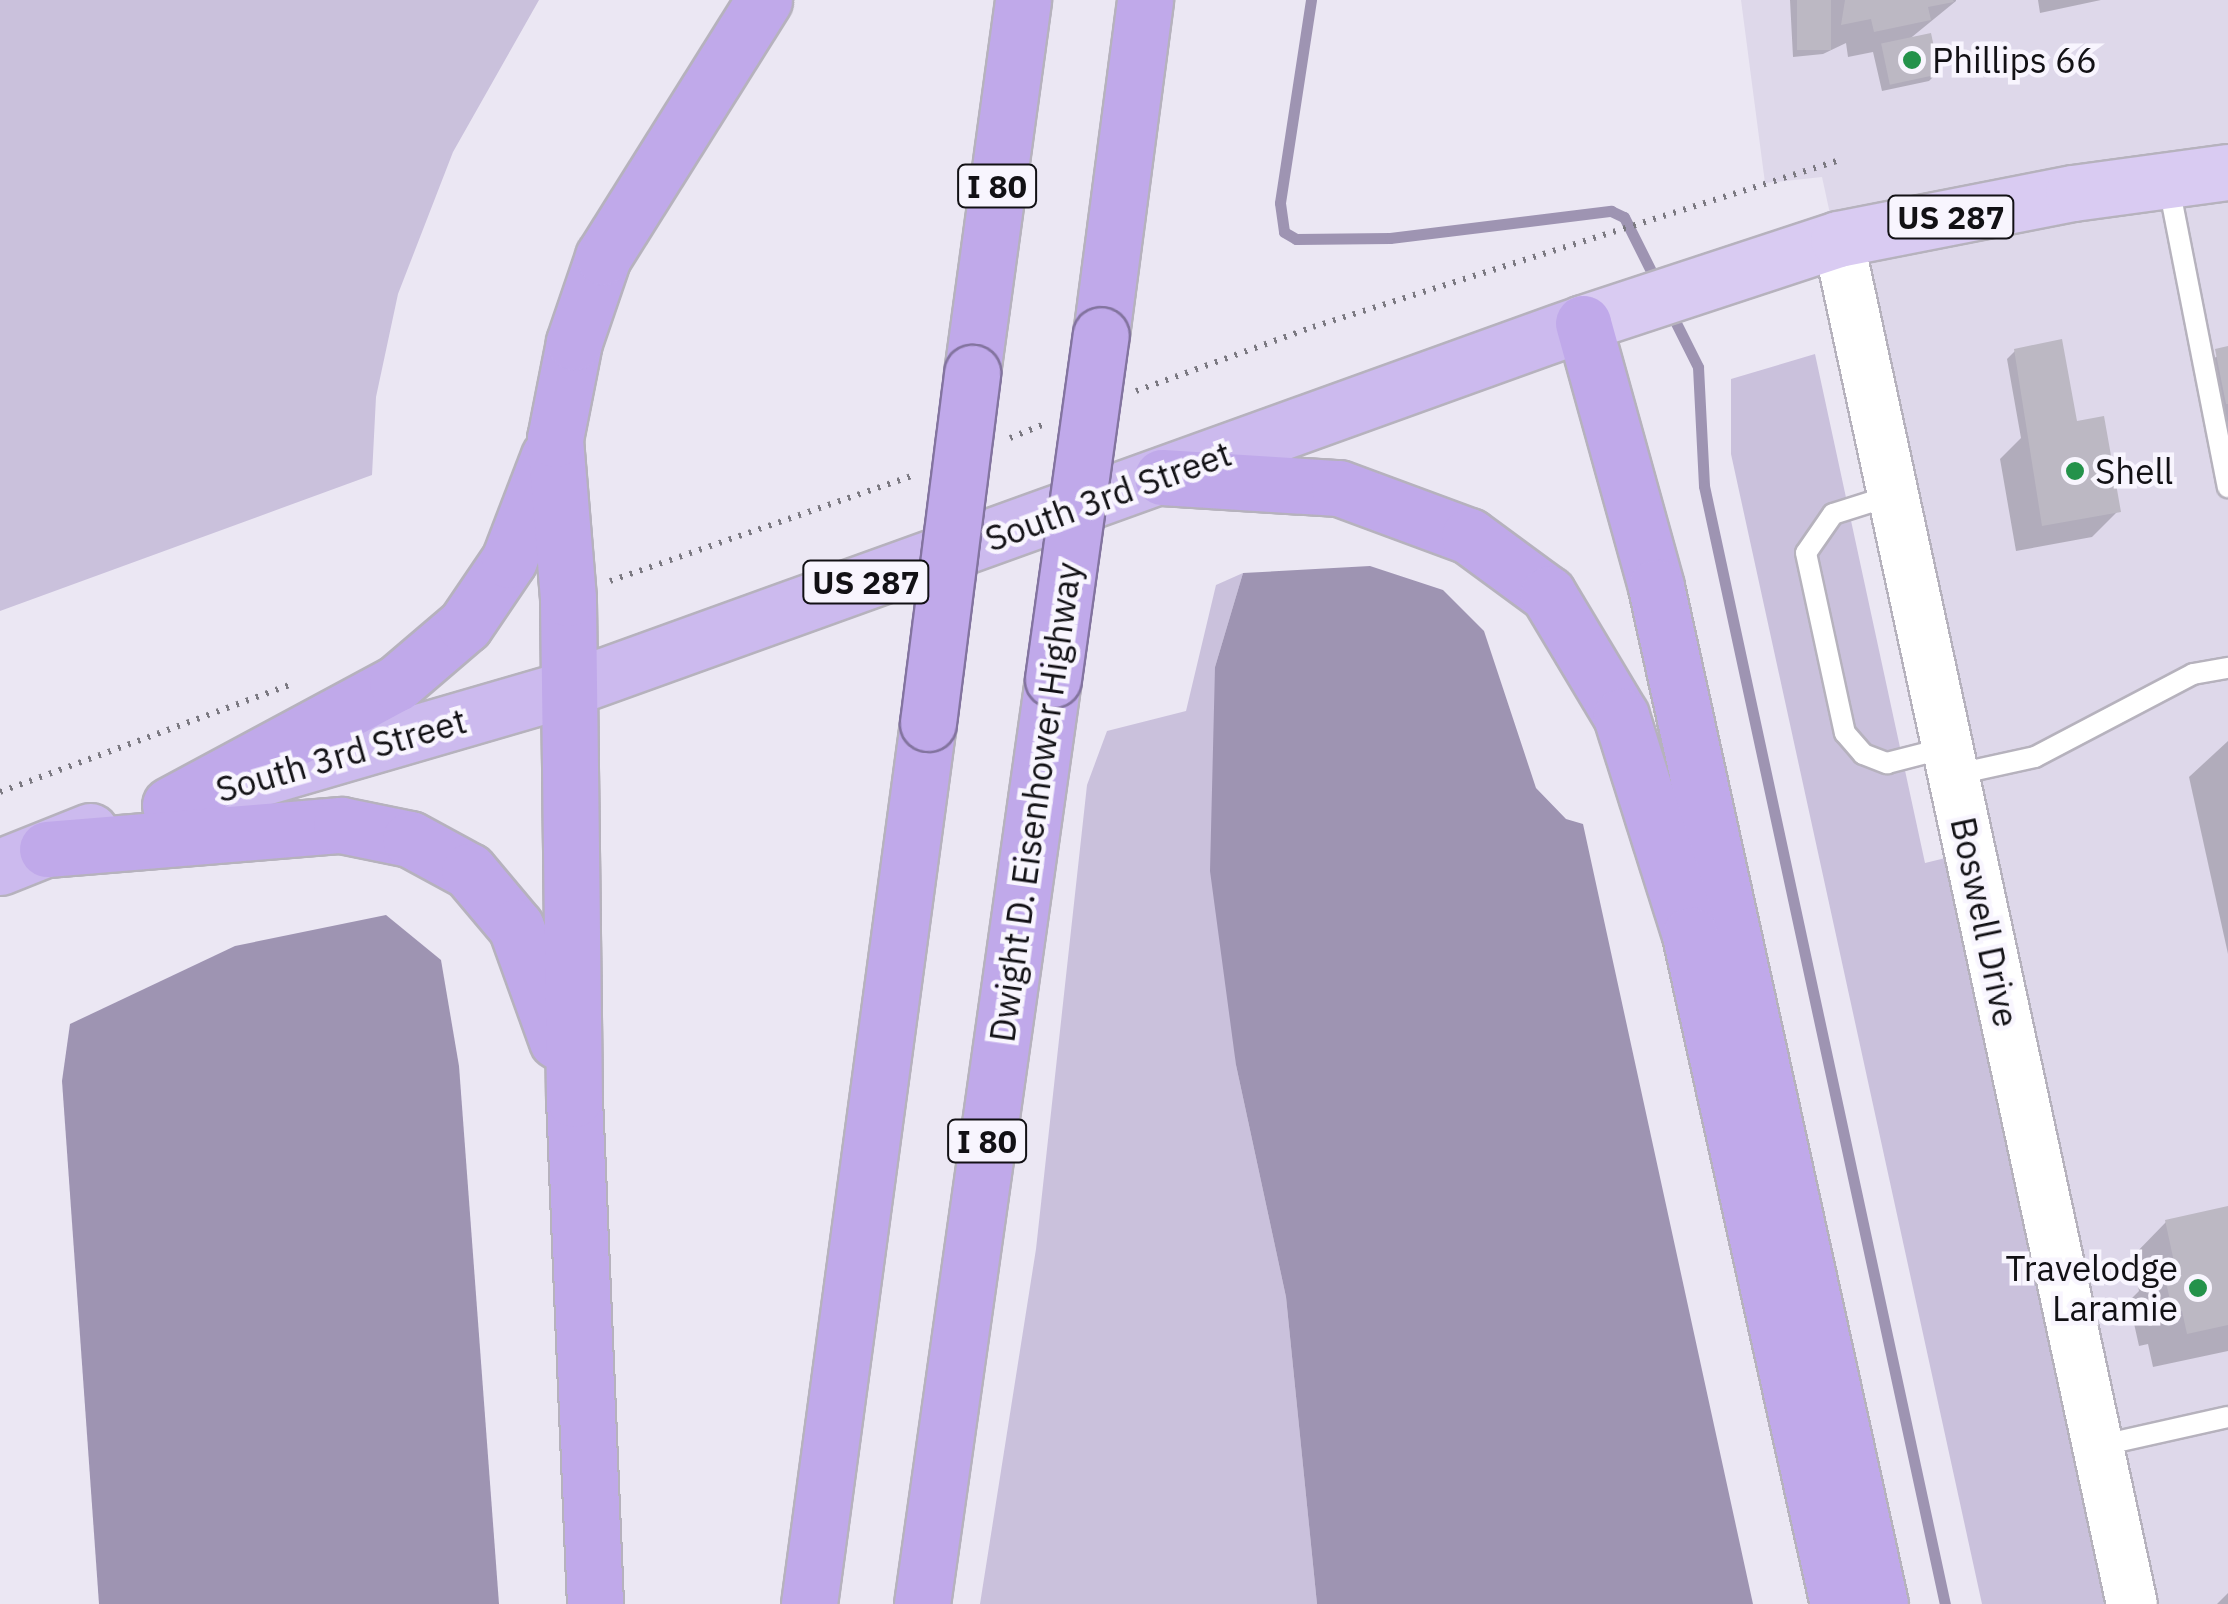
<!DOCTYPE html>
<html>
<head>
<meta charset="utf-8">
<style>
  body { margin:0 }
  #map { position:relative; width:2228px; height:1604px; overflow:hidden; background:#ebe7f3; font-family:"IBM Plex Sans",sans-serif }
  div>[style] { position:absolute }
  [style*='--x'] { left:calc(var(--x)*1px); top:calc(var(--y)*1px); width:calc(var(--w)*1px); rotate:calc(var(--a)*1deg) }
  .built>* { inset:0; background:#ded8ea }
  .green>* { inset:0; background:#cac1dc }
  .water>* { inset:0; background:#9e94b2 }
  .shadow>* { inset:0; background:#0003 }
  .stream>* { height:11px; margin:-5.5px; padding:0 5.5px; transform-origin:5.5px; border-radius:5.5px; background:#9e94b2 }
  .building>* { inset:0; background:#bcb8c3; transform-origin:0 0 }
  .path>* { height:6px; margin-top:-3px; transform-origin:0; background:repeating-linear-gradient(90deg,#7b7981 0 2.5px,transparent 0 10.5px) }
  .roads { filter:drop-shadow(2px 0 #b6b2bd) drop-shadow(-2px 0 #b6b2bd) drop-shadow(0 2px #b6b2bd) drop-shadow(0 -2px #b6b2bd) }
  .service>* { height:20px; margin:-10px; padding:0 10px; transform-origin:10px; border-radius:10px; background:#fff }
  .tertiary>* { height:50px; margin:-25px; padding:0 25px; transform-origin:25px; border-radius:25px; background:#fff }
  .primary>* { height:55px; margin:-27.5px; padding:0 27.5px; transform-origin:27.5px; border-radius:27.5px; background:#d9cbf2 }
  .trunk>* { height:55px; margin:-27.5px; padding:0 27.5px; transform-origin:27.5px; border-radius:27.5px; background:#ccbaee }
  .motorway>* { height:55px; margin:-27.5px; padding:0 27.5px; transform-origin:27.5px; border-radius:27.5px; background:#c0a9ea }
  .bridges { filter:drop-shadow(2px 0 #83749f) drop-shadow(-2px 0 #83749f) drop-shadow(0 2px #83749f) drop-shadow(0 -2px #83749f) }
  .motorway-bridge>* { height:55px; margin:-27.5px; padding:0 27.5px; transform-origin:27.5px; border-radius:27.5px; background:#c0a9ea }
  .dots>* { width:28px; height:28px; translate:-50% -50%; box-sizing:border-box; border:5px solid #f8f5fe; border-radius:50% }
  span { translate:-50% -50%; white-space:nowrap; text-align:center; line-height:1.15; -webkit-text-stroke:9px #f8f5fe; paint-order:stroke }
  .shield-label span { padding:2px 8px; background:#f8f5fe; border:2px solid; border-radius:8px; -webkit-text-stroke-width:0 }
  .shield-label { font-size:32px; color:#121115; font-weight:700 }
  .poi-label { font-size:35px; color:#121115 }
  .left { translate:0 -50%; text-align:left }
  .right { translate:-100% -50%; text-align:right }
  .street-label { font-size:35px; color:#121115 }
</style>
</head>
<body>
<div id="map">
  <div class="built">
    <i style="clip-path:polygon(1741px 0,2228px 0,2228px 1604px,2132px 1604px,1822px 177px,1765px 183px)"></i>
  </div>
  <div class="green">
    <i style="clip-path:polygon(0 0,539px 0,453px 152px,398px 294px,376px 397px,372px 475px,0 611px)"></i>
    <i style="clip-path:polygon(1815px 354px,1925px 863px,1970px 852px,2132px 1604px,1982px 1604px,1731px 454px,1731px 379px)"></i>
    <i style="clip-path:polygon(1243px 573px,1215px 667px,1236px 1065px,1286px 1297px,1317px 1604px,980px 1604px,1036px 1249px,1087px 785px,1107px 731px,1186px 711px,1216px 585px)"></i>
  </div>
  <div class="water">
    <i style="clip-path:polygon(1370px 566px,1443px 590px,1484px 631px,1536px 788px,1566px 819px,1583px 824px,1753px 1604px,1317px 1604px,1286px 1297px,1236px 1065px,1210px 871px,1215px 667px,1243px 573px)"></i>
    <i style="clip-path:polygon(386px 915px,441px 960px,459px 1066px,499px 1604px,99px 1604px,62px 1081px,70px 1024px,235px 946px)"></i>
  </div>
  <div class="shadow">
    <i style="clip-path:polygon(1790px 0,1956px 0,1956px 1px,1907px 41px,1937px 73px,1929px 81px,1882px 91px,1873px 52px,1848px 57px,1846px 43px,1823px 54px,1793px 57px)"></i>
    <i style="clip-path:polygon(2038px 0,2101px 0,2040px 13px)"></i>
    <i style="clip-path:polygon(2228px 349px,2228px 472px,2198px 369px)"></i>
    <i style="clip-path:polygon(2015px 351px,2075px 424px,2118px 511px,2092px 537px,2016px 551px,2000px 459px,2021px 438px,2007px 359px)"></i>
    <i style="clip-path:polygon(2228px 741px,2228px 954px,2189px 777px)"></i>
    <i style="clip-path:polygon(2228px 1209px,2228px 1351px,2153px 1367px,2148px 1344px,2139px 1346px,2129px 1301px,2139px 1291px,2132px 1257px,2166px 1222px)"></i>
    <i style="clip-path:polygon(2228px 1593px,2228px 1604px,2217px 1604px)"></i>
  </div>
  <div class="stream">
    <i style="--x:1311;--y:0;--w:205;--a:98.7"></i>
    <i style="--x:1280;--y:203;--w:29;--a:82"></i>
    <i style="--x:1284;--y:232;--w:14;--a:30"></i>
    <i style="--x:1296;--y:239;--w:94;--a:-0.6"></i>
    <i style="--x:1390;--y:238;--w:223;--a:-7"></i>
    <i style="--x:1611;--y:211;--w:14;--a:25"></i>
    <i style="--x:1624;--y:217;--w:76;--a:63.4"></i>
    <i style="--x:1670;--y:311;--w:63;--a:63.4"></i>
    <i style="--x:1698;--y:367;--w:119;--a:87.1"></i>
    <i style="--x:1704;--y:486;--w:1144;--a:77.84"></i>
  </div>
  <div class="building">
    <i style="left:1797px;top:0;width:34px;height:50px"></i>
    <i style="clip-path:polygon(1845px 0,1953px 0,1954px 2px,1928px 7px,1931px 20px,1874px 32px,1871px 19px,1841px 25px)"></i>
    <i style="left:1931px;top:33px;width:42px;height:51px;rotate:78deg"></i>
    <i style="clip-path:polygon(2062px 339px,2077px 421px,2104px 416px,2121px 512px,2042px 526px,2014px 349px)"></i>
    <i style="clip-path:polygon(2228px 346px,2228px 404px,2226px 404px,2215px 349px)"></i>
    <i style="clip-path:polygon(2228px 1206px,2228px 1325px,2187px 1334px,2182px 1311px,2173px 1313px,2162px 1265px,2174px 1262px,2165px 1220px)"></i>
  </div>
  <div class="path">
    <i style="--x:1136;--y:391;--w:188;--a:-19.9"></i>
    <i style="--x:1313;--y:327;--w:553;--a:-17.58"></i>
    <i style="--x:1010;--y:438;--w:38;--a:-22"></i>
    <i style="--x:610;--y:581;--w:322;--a:-19.2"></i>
    <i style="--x:0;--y:792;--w:314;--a:-20.3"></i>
  </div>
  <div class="roads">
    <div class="service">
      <i style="--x:2168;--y:182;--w:311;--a:78.9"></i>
      <i style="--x:1893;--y:495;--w:63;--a:162.4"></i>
      <i style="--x:1833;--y:514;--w:47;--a:124.7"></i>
      <i style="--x:1806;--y:553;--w:184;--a:77.8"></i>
      <i style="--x:1845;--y:733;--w:28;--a:49"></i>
      <i style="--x:1863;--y:754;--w:26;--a:21"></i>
      <i style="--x:1887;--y:763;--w:61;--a:-14.3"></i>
      <i style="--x:1953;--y:775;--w:84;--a:-12.4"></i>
      <i style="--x:2035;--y:757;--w:178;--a:-27.7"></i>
      <i style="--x:2193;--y:674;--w:36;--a:-10"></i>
      <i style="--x:2098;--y:1446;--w:133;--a:-12.6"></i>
    </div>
    <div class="tertiary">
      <i style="--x:1838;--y:239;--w:1396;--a:77.85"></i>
    </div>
    <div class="primary">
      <i style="--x:1583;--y:323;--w:268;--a:-18.2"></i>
      <i style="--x:1838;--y:239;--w:239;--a:-11.1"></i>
      <i style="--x:2073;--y:193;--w:156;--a:-7.7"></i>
    </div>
    <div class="trunk">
      <i style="--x:229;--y:787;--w:355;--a:-16.2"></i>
      <i style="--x:570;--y:688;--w:1077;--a:-19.81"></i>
      <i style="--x:0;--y:867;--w:97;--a:-21.8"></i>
    </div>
    <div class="motorway">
      <i style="--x:1583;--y:323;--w:274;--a:74.5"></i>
      <i style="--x:1656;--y:587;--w:1041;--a:77.58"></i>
      <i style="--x:1101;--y:335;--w:338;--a:-82.5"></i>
      <i style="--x:972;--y:373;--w:376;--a:-82.2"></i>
      <i style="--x:1162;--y:477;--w:177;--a:3.6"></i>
      <i style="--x:1339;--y:488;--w:139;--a:20.3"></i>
      <i style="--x:1469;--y:536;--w:98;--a:36.3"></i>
      <i style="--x:1548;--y:594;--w:142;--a:59.1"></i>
      <i style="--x:1621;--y:716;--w:230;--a:72.5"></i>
      <i style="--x:1690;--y:935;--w:685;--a:77.53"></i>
      <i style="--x:170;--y:805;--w:258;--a:-28.3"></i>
      <i style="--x:397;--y:683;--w:89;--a:-40.5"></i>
      <i style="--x:465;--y:625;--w:78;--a:-55.9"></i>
      <i style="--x:509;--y:560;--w:111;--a:-69"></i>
      <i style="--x:47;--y:849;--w:295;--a:-4.7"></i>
      <i style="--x:341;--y:825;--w:70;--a:11.5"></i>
      <i style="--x:410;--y:839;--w:67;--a:28.5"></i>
      <i style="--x:469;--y:871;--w:73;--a:50"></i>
      <i style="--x:516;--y:927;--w:121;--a:70.2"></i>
      <i style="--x:595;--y:1604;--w:505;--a:-92.38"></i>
      <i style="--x:574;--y:1099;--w:501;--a:-90.69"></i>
      <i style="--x:568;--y:598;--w:160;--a:-94.7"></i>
      <i style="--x:555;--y:439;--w:99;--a:-78.9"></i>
      <i style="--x:574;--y:342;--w:90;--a:-71.2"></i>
      <i style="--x:603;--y:257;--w:303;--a:-57.9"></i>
      <i style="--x:809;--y:1604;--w:889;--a:-82.31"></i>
      <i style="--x:922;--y:1604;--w:934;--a:-81.94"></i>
    </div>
  </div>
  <div class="bridges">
    <div class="motorway-bridge">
      <i style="--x:1053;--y:679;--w:347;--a:-82.1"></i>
      <i style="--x:928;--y:723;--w:353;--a:-82.8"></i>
    </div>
  </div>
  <div class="dots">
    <i style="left:1912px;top:60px;background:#24924b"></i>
    <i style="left:2075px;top:471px;background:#24924b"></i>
    <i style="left:2198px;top:1288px;background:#24924b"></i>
  </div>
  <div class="shield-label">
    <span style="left:997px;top:186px">I 80</span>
    <span style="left:1951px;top:217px">US 287</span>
    <span style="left:866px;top:582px">US 287</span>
    <span style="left:987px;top:1141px">I 80</span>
  </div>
  <div class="poi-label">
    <span class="left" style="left:1932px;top:60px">Phillips 66</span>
    <span class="left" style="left:2095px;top:471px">Shell</span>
    <span class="right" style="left:2178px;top:1288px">Travelodge<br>Laramie</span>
  </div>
  <div class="street-label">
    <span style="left:1108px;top:496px;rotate:-20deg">South 3rd Street</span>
    <span style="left:341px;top:755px;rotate:-16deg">South 3rd Street</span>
    <span style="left:1035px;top:802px;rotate:-82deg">Dwight D. Eisenhower Highway</span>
    <span style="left:1985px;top:922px;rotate:78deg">Boswell Drive</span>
  </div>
</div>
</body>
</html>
